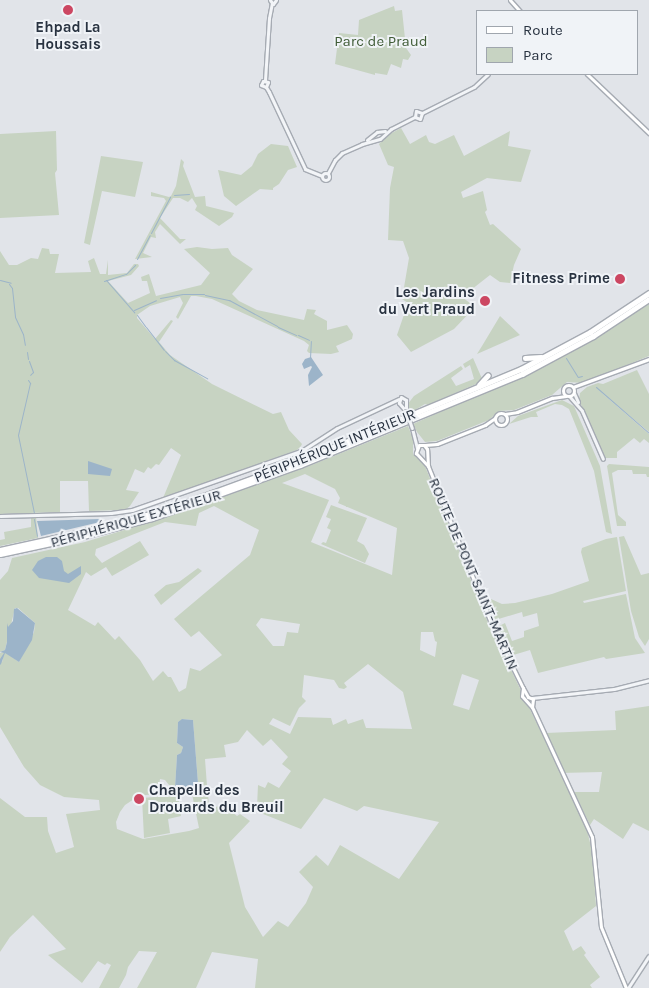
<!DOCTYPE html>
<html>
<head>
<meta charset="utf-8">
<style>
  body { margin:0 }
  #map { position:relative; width:649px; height:988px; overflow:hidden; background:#e1e4e9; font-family:Karla,sans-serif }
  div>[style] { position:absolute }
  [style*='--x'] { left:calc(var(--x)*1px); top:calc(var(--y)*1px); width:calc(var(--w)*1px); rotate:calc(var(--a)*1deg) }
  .green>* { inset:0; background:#c7d3c2 }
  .water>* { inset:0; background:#9cb4c9 }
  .stream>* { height:1px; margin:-0.5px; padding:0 0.5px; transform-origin:0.5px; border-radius:0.5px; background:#9cb4c9 }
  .roads { filter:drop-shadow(1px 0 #a6abb3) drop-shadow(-1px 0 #a6abb3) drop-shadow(0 1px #a6abb3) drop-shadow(0 -1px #a6abb3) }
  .tertiary>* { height:3px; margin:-1.5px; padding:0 1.5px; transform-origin:1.5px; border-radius:1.5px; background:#f3f5f8 }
  .tertiary>.ring { margin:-1.5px; padding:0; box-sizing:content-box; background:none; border:3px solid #f3f5f8; border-radius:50% }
  .secondary>* { height:3px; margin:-1.5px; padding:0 1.5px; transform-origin:1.5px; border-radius:1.5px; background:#fff }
  .secondary>.ring { margin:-1.5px; padding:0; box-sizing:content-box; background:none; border:3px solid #fff; border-radius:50% }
  .trunk>* { height:5px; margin:-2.5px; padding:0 2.5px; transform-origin:2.5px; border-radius:2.5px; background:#fff }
  .bridges { filter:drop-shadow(1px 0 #a6abb3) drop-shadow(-1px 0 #a6abb3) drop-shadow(0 1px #a6abb3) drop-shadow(0 -1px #a6abb3) }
  .tertiary-bridge>* { height:3px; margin:-1.5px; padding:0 1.5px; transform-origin:1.5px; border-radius:1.5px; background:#f3f5f8 }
  .dots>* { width:14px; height:14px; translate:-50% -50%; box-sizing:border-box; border:2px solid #f0f3f7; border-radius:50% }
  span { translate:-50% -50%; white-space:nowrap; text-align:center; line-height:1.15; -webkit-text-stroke:4px #f0f3f7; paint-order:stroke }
  .poi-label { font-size:15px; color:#293341; font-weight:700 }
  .right { translate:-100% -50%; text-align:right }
  .left { translate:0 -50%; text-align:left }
  .park-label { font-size:15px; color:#405c37 }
  .street-label { font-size:15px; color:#293341 }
  .legend { position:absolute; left:476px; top:10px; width:162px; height:65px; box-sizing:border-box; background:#f0f3f7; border:1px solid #a0a6ae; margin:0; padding:6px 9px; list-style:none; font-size:15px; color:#293341 }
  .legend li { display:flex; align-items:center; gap:10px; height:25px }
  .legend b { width:25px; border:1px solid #a0a6ae }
</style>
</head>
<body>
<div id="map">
  <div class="green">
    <i style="clip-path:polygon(394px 6px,395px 11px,402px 10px,406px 48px,411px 55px,408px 60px,403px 59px,401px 68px,391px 64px,387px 75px,375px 73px,375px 75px,335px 64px,339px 33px,358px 35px,359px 20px)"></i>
    <i style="clip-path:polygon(401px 128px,410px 144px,426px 135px,429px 142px,435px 144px,454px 135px,464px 156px,510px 131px,508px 146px,531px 150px,521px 182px,487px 178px,461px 192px,463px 198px,483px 191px,487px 210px,485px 212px,490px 225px,493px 224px,521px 249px,514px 265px,510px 283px,500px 282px,490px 275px,462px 297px,475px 307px,454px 329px,411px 352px,397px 335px,408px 303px,402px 299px,409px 258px,403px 241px,388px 240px,390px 188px,394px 167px,388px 165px,379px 144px,388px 135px)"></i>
    <i style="clip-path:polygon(56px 131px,57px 170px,55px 173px,59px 215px,0 218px,0 134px)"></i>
    <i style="clip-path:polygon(271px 144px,288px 146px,297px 167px,288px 170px,279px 184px,273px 188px,273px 190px,260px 189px,236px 206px,224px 196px,218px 170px,241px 175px,252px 166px,258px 154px)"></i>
    <i style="clip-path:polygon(101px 156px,143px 162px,135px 197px,102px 191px,90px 245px,84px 243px)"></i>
    <i style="clip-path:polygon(181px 159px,184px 162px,183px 166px,195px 197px,205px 196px,206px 206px,234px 213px,232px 217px,219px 226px,195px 210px,197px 206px,192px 198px,188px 202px,180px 198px,173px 198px,160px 218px,180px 239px,186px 239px,180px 244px,160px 224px,155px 232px,156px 238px,151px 237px,143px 253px,152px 257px,135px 259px,166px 201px,164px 198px,151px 196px,151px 192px,169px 197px,171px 196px,176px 186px)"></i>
    <i style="clip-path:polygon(197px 247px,212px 249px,228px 248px,232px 255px,253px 269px,232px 294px,239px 301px,257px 310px,304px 320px,307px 309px,316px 310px,314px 314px,327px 321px,327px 330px,347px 325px,353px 334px,352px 339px,336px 346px,339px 352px,331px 354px,309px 353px,307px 351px,309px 345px,304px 341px,212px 299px,196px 296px,191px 296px,178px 319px,176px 317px,183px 303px,180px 297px,150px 306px,137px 315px,137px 318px,155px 339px,171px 320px,173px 321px,159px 342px,170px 355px,212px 384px,273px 414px,281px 412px,289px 430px,302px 444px,301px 446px,297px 450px,163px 498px,181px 455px,171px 448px,159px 465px,156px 464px,151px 469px,148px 467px,144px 473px,135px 469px,126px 490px,139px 492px,130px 506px,125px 510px,89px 511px,88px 481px,60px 481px,60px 512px,0 514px,0 251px,9px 265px,17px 265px,31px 258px,38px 259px,42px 248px,49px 249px,50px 254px,59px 254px,55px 273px,91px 272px,88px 261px,94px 258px,100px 274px,106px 274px,108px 260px,108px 275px,127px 273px,134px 264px,138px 264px,139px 266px,131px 275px,108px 281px,128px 303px,150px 293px,147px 281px,142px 281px,141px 277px,149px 274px,156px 296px,201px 285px,210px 273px,184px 249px)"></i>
    <i style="clip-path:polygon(649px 304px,649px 356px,583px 383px,567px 382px,552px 395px,514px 410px,499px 411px,489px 420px,437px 441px,425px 442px,417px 432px,413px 424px,555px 361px)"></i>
    <i style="clip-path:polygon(500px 316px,520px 335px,477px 354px,482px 346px)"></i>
    <i style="clip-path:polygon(473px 358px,483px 381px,428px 405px,425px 404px,410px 413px,407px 405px,414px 396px,461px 366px,463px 369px,451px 378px,456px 386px,474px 379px,470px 365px,465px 368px,463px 364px)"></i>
    <i style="clip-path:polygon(637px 370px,649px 394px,649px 432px,595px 387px,649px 434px,649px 443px,644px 439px,640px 443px,634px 438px,617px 452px,617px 458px,605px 458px,579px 400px,580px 393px,587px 387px,598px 383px,603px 384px)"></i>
    <i style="clip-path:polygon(562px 400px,574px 406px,600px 466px,612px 534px,606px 532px,594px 471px,569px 409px,562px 405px,555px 404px,536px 412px,538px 417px,531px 417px,509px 424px,518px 416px)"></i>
    <i style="clip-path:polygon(evenodd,408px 426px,413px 439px,413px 454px,425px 466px,487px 620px,552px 755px,557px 755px,546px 733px,616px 730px,615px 711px,649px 706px,649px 831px,633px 823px,623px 839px,594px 819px,590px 825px,574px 792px,599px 792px,602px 772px,560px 773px,587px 830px,593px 855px,596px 906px,564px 931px,573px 951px,581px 946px,586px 953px,584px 955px,600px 977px,590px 985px,592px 988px,255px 988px,258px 959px,212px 952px,196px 988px,137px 988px,157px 952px,139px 951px,128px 967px,126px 975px,119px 988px,99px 988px,111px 965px,107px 963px,105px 965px,98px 961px,82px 983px,48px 955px,66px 949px,33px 915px,10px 937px,0 952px,0 798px,25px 817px,47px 817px,48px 831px,56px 853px,74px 847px,66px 814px,100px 810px,99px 800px,64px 797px,40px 785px,24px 767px,0 727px,0 661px,2px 662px,3px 658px,0 659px,0 653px,5px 652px,19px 662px,34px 632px,35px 623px,18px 608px,15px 608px,5px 650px,0 652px,0 580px,8px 571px,12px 558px,85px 542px,167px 517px,309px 466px,408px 426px,305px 474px,335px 489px,340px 498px,338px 503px,397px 528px,392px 575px,311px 542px,329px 500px,282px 483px,305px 474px,408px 426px,214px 506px,259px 530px,250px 555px,174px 619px,191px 637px,199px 631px,222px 655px,200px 671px,190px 668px,186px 688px,179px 692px,171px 677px,168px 677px,163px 671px,153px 681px,140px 660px,119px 636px,115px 640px,98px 622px,95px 626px,68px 610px,86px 572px,91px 576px,106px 567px,112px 576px,149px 555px,140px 541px,102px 563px,95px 555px,96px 549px,165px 522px,196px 526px,199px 513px,214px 506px,408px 426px,261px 618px,300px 624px,298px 633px,287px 632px,284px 646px,273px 646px,256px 625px,261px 618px,408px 426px,421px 632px,433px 632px,435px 641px,437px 642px,435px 657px,420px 650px,421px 632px,408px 426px,368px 664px,403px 692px,412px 729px,366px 728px,363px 719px,348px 724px,346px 719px,333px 725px,331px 718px,298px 717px,290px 734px,269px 724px,273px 718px,290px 726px,299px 708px,306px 701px,302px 697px,304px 675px,334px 680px,339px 688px,344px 689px,347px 687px,344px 683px,368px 664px,408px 426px,462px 674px,479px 680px,469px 710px,453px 705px,462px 674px,408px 426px,183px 719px,193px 720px,198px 783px,205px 786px,207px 786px,205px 759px,226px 757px,224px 745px,238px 742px,247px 730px,263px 746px,271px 739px,288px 757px,282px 764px,291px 771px,279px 788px,268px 782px,265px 788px,258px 785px,257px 807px,260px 809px,258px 812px,301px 829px,324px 798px,357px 811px,364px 806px,439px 822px,399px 879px,340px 845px,328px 866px,316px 855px,299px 872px,313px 887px,306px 903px,288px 927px,278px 921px,263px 937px,245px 907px,229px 843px,250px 821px,240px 814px,237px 816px,227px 808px,230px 805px,229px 803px,209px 809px,208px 792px,192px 794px,199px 828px,189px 831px,143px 839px,117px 829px,116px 822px,120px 812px,125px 805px,134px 799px,134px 796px,158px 794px,160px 779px,165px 780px,173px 790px,175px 788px,177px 755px,181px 753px,183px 747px,177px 743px,178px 722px,183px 719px)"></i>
    <i style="clip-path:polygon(609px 464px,649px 467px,649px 477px,647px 477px,646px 474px,633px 474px,632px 470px,618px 470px,612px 473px,618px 515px,626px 522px,626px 526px,622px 526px,624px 521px,622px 526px,617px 526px,607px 466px)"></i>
    <i style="clip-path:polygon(331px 505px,367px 518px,357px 541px,364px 545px,369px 554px,365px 563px,321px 544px,323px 542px,326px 543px,331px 530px,327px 528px,331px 519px,326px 517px)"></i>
    <i style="clip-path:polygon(36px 517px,38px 538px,0 546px,0 540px,5px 539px,4px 532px,31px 527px,31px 518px)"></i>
    <i style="clip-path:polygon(624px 536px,641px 575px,649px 573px,649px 639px,645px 646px,639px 637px,631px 611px,619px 537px)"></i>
    <i style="clip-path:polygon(617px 537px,626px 591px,583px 601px,584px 603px,626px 594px,635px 638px,645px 653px,606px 659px,604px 657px,538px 673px,530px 650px,510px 656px,495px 628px,505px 623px,512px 641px,524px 637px,524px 631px,539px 626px,537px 613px,523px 617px,522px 612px,492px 621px,484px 602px,491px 599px,502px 604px,515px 603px,552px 594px,589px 581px,581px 552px,582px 548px,606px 539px)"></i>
    <i style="clip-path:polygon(198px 568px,202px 571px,161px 605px,154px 595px,166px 585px,179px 582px)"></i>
    <i style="clip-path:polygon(178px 795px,181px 816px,168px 819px,170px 833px,144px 838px,142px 798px)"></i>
  </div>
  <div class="water">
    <i style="clip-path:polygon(311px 357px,323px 375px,309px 386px,308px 375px,312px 367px,311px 366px,304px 369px,302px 364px,305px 359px)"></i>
    <i style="clip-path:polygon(88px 461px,112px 469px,110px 476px,88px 474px)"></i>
    <i style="clip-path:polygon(100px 519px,100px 522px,41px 536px,37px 521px)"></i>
    <i style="clip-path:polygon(46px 557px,57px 557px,62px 561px,64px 571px,68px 574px,81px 566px,81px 574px,69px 583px,39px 578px,32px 570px,38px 561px)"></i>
    <i style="clip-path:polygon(17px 608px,35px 623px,32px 640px,19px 662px,5px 653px,1px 664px,0 665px,0 659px,4px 653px,0 652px,5px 650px,7px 642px,7px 623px,8px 627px,13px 621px,14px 609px)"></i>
    <i style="clip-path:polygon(182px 719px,193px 720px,198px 783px,205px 789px,175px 788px,177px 755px,181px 753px,183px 747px,177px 743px,178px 722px)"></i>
  </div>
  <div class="stream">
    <i style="--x:174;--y:195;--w:15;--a:-4"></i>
    <i style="--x:151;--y:233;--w:41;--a:-62.2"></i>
    <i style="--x:137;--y:259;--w:27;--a:-62"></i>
    <i style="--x:0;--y:280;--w:11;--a:15"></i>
    <i style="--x:106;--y:280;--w:43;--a:48.8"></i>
    <i style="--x:104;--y:281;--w:23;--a:-18"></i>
    <i style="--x:126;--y:274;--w:13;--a:-45"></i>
    <i style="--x:9;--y:284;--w:5;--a:53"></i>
    <i style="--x:12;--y:288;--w:29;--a:84"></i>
    <i style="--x:15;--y:317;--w:19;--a:65"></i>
    <i style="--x:23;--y:334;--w:11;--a:80"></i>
    <i style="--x:205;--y:295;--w:25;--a:12"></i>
    <i style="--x:160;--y:298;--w:23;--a:-10"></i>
    <i style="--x:183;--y:294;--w:21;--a:0"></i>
    <i style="--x:229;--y:300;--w:55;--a:28.4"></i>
    <i style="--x:134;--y:310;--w:24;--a:-24"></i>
    <i style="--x:137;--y:315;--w:14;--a:54"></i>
    <i style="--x:146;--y:327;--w:29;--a:52"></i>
    <i style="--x:278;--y:327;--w:20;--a:24"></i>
    <i style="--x:298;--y:335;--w:12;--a:24"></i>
    <i style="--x:165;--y:351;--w:13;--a:45"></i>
    <i style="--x:174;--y:360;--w:38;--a:29"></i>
    <i style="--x:27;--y:352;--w:7;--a:82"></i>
    <i style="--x:310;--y:358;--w:17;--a:-87"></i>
    <i style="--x:566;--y:358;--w:22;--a:58"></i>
    <i style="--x:578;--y:377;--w:4;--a:-14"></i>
    <i style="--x:29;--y:361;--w:12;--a:70"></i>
    <i style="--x:33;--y:372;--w:4;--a:135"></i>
    <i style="--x:28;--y:380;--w:4;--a:56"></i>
    <i style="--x:30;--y:383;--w:53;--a:103"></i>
    <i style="--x:18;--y:435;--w:80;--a:78.4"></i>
    <i style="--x:596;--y:387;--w:70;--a:41"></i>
    <i style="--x:34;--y:519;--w:17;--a:80"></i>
  </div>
  <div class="roads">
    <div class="tertiary">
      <i style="--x:270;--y:0;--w:5;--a:53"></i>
      <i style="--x:273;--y:4;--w:5;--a:-53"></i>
      <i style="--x:265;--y:80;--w:62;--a:-86.3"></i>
      <i style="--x:269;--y:18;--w:15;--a:-79"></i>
      <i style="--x:266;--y:87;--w:5;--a:-68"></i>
      <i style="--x:268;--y:82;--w:5;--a:-169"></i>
      <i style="--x:263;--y:81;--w:4;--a:117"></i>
      <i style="--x:261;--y:85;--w:5;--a:22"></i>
      <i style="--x:266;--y:87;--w:6;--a:59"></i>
      <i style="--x:269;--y:92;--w:85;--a:64.9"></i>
      <i style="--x:422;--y:113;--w:58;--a:-26.6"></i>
      <i style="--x:474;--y:87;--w:19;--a:-43"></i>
      <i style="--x:415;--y:117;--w:6;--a:-81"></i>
      <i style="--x:416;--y:111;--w:6;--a:18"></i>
      <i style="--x:415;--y:117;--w:5;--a:22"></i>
      <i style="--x:420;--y:119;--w:6;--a:-72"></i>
      <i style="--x:367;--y:140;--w:13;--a:-39"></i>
      <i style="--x:377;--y:132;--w:8;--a:-7"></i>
      <i style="--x:305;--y:169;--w:18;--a:22"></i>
      <i style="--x:328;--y:173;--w:15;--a:-62"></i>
      <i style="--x:335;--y:160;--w:10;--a:-45"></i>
      <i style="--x:342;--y:153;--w:22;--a:-24"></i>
      <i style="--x:362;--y:144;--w:19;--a:-16"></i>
      <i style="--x:380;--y:139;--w:15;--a:-42"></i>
      <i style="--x:391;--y:129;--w:27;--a:-27"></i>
      <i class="ring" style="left:322.5px;top:173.5px;width:4px;height:4px"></i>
      <i style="--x:574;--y:393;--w:10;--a:66"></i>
      <i style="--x:401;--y:397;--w:6;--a:31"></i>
      <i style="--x:406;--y:400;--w:11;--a:90"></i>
      <i style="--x:406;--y:411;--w:11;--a:-131"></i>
      <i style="--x:399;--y:403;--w:6;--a:-72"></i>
      <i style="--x:570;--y:397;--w:18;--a:49"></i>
      <i style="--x:582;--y:411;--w:52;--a:66.4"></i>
      <i style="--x:412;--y:428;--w:21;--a:76"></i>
      <i style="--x:0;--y:516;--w:111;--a:-1.5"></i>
      <i style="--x:111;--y:513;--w:21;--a:-8"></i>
      <i style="--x:132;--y:510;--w:181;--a:-19.3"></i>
      <i style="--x:303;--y:450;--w:40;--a:-32.9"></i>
      <i style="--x:337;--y:428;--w:68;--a:-25.1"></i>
      <i style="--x:532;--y:698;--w:82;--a:-6.3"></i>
      <i style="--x:614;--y:689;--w:36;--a:-14"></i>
      <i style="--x:628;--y:988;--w:38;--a:-57"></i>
    </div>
    <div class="secondary">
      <i style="--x:510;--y:0;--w:15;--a:48"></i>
      <i style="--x:587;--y:74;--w:86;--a:43.6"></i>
      <i class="ring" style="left:563.5px;top:385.5px;width:8px;height:8px"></i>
      <i style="--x:573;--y:387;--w:81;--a:-20.2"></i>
      <i class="ring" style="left:495px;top:413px;width:9px;height:9px"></i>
      <i style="--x:505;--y:414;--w:12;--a:-9"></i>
      <i style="--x:517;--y:412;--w:38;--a:-22"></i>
      <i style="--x:552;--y:398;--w:14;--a:-8"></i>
      <i style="--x:425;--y:445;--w:12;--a:-5"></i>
      <i style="--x:437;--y:444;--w:52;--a:-21.6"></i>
      <i style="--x:485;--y:425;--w:12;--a:-35"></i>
      <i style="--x:428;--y:466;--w:17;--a:-93"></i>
      <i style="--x:427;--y:449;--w:5;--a:-127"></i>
      <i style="--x:424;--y:445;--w:5;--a:180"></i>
      <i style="--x:419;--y:445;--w:9;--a:111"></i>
      <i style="--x:416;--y:453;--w:18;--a:47"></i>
      <i style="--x:428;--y:466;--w:171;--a:68.1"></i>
      <i style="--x:492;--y:625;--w:70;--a:63.8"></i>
      <i style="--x:523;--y:688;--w:8;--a:97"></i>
      <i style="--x:522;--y:696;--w:15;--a:48"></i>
      <i style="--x:523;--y:688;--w:10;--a:61"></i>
      <i style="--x:528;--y:697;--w:5;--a:22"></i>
      <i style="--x:533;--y:699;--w:8;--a:97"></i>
      <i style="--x:532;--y:707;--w:143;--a:65.2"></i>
      <i style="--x:592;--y:837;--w:90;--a:84.3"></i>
      <i style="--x:601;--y:927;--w:66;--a:67.7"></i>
    </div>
    <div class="trunk">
      <i style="--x:525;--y:358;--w:16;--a:-4"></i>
      <i style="--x:479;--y:385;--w:13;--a:-48"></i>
      <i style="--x:0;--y:550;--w:79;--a:-12.4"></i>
      <i style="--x:77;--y:533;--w:71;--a:-14.6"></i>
      <i style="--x:146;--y:515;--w:70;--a:-18.4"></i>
      <i style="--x:212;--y:493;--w:96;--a:-20.1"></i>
      <i style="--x:302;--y:460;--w:237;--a:-22.6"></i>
      <i style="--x:521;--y:369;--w:78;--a:-28.2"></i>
      <i style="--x:590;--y:332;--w:71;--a:-33.5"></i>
      <i style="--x:0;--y:554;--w:85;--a:-12.2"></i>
      <i style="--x:83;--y:536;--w:71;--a:-14.6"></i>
      <i style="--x:152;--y:518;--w:157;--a:-19.7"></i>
      <i style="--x:300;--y:465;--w:240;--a:-22.3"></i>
      <i style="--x:522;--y:374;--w:81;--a:-28.2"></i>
      <i style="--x:593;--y:336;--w:67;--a:-33.5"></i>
    </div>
  </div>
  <div class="bridges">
    <div class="tertiary-bridge">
      <i style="--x:406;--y:411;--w:18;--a:71"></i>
    </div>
  </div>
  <div class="dots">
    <i style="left:68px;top:10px;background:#cc4762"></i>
    <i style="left:620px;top:279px;background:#cc4762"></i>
    <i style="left:485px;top:301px;background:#cc4762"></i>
    <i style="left:139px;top:799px;background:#cc4762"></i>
  </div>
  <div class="poi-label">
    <span style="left:68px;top:36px">Ehpad La<br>Houssais</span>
    <span class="right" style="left:610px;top:279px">Fitness Prime</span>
    <span class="right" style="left:475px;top:301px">Les Jardins<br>du Vert Praud</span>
    <span class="left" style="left:149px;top:799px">Chapelle des<br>Drouards du Breuil</span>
  </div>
  <div class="park-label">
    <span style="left:381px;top:42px">Parc de Praud</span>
  </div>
  <div class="street-label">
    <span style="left:335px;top:446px;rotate:-22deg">PÉRIPHÉRIQUE INTÉRIEUR</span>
    <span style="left:136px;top:519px;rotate:-16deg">PÉRIPHÉRIQUE EXTÉRIEUR</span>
    <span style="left:473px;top:574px;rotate:67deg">ROUTE DE PONT SAINT-MARTIN</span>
  </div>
  <ul class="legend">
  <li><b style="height:6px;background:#fff"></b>Route</li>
  <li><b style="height:14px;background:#c7d3c2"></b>Parc</li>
  </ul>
</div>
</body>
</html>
